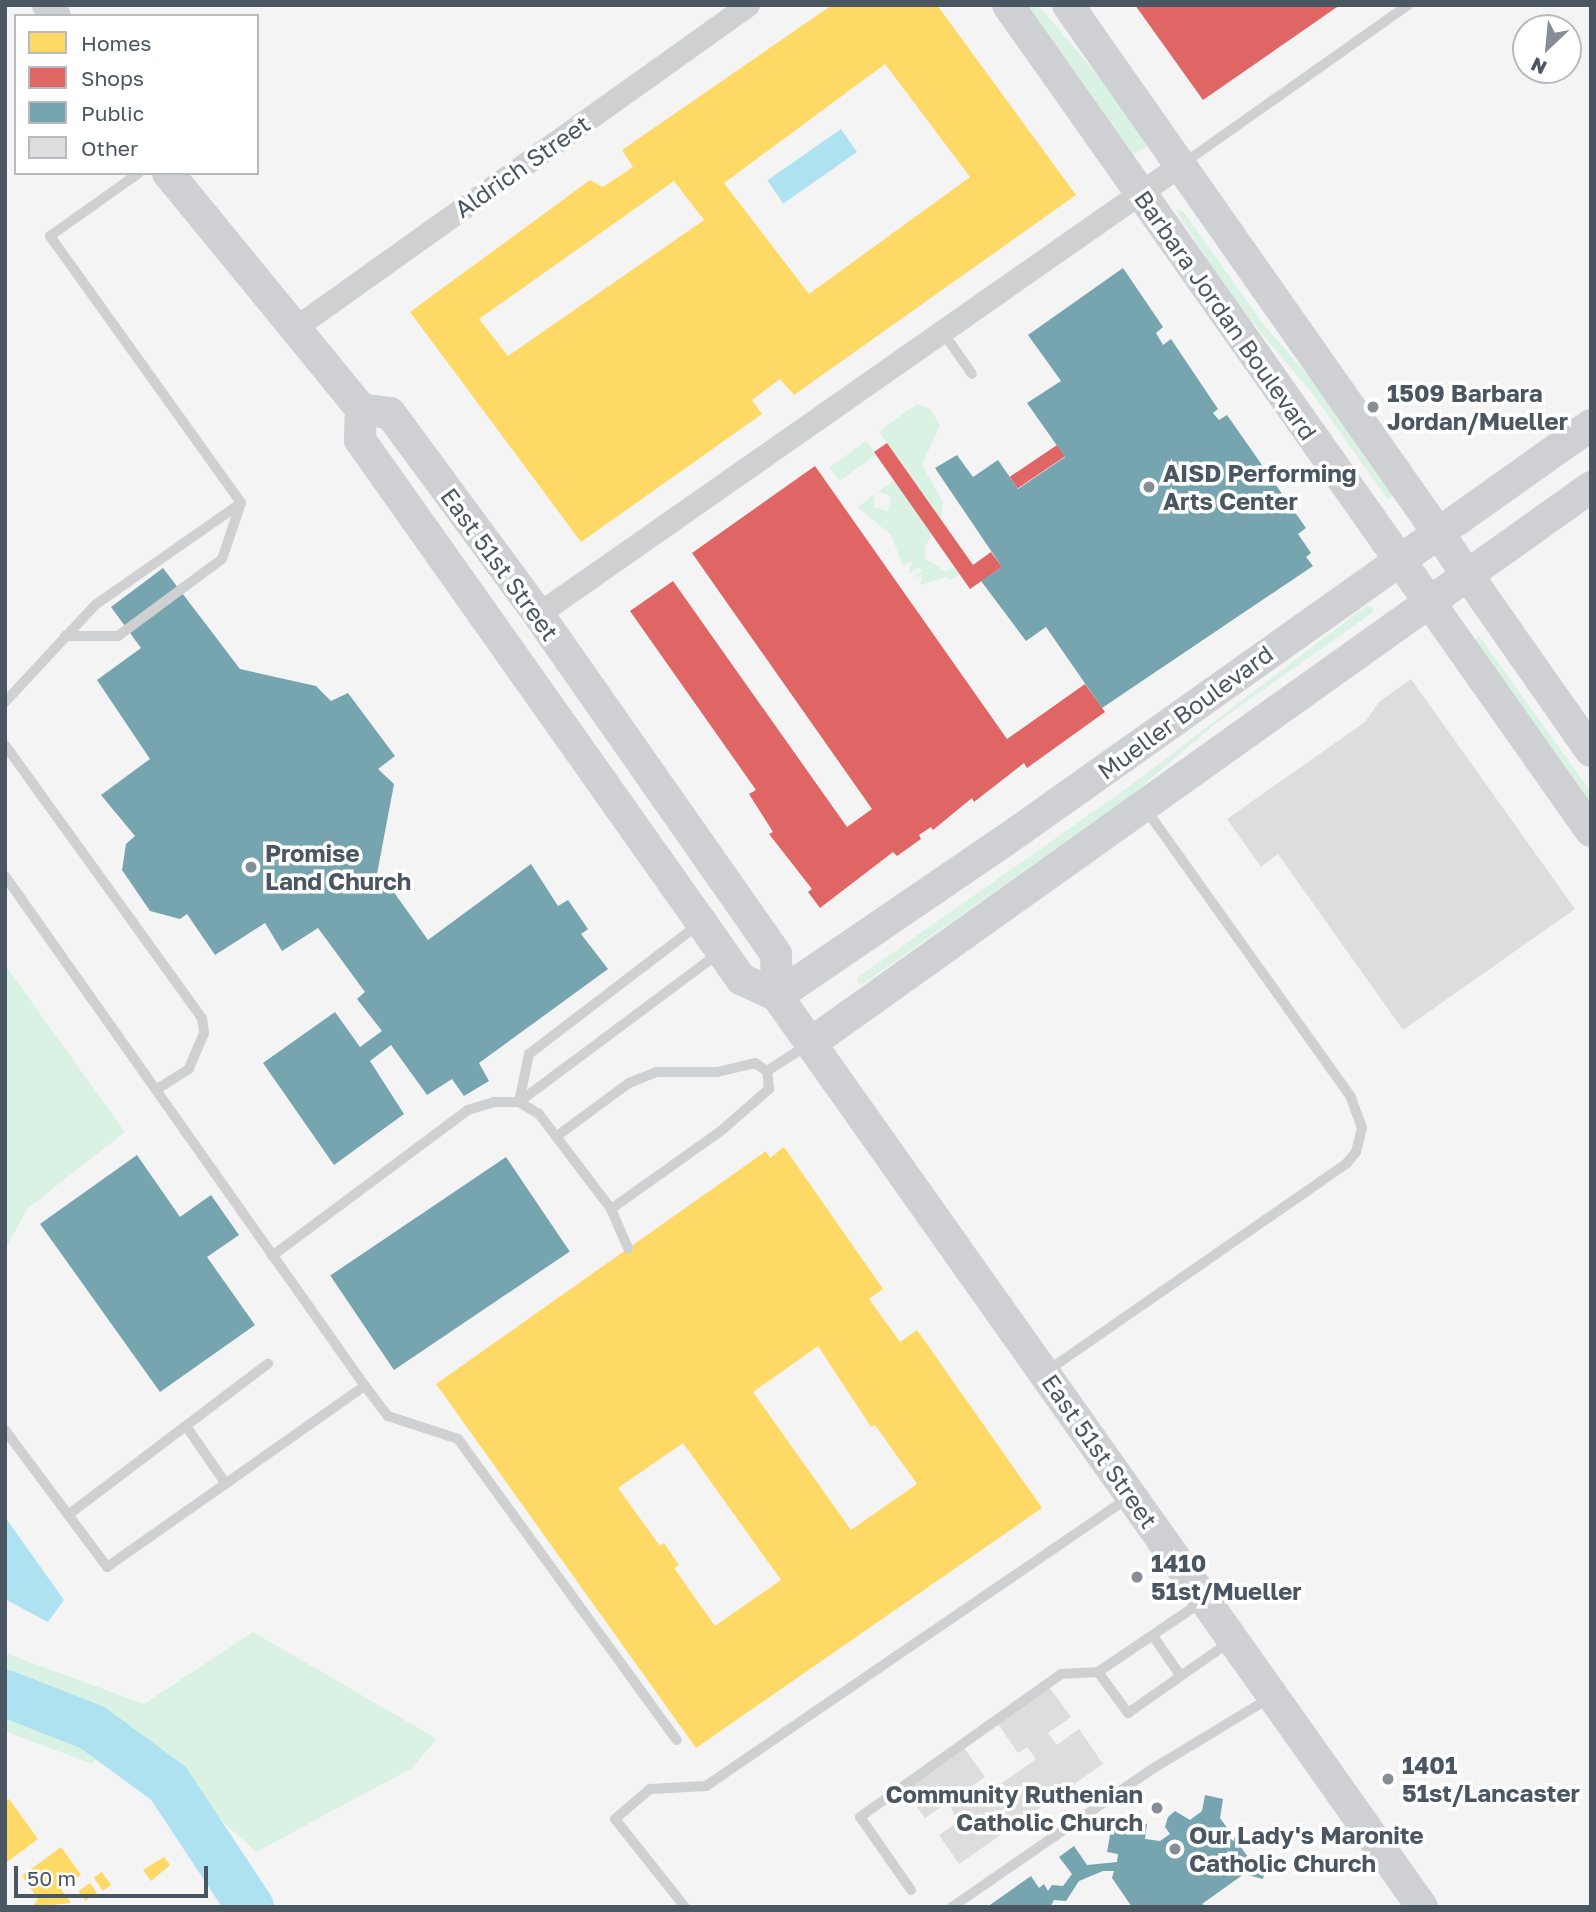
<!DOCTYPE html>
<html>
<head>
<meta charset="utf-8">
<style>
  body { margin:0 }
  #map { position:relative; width:1596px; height:1912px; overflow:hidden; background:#f4f4f4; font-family:"Golos Text",sans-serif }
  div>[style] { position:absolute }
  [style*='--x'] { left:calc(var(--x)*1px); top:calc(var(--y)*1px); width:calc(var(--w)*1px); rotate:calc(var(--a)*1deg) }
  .green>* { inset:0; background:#d9f2e3; transform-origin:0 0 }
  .water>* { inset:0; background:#aee2f0; transform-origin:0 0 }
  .homes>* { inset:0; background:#ffd966; transform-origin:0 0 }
  .shops>* { inset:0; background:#e06666; transform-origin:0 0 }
  .public>* { inset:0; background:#76a5af; transform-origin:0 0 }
  .river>* { height:47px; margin:-23.5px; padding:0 23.5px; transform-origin:23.5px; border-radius:23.5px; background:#aee2f0 }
  .building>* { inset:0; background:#ddddde }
  .lane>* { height:10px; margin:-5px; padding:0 5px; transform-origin:5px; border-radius:5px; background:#ced0d2 }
  .street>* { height:23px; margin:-11.5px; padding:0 11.5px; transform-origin:11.5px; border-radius:11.5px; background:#ced0d2 }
  .secondary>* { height:32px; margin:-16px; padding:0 16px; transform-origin:16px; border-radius:16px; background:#ced0d4 }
  .dots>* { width:19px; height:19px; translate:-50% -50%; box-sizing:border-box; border:4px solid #fff; border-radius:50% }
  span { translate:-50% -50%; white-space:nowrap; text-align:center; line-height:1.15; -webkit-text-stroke:7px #fff; paint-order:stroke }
  .street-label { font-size:24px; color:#4a5661 }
  .poi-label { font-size:24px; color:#4a5661; font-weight:700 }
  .left { translate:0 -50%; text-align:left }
  .right { translate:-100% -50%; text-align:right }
  .frame { position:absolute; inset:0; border:7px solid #4a5661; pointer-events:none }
  .legend { position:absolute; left:14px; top:14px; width:245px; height:161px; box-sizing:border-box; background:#fff; border:2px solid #b7bbc0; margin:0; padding:9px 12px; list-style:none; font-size:21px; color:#4a5661 }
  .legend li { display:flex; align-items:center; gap:14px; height:35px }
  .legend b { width:35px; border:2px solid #b7bbc0 }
  .north { position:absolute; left:1512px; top:14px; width:70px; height:70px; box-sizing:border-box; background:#fff; border:2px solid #b7bbc0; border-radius:50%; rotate:206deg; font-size:19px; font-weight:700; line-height:28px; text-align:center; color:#4a5661 }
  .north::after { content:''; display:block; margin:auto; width:24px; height:32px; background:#868d94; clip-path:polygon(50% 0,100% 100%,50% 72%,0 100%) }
  .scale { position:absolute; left:14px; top:1866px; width:194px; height:32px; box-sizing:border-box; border:4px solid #4a5661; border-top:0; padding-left:9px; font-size:21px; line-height:24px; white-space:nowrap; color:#4a5661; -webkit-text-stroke:5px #fff; paint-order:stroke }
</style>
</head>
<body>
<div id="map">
  <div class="green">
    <i style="clip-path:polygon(1027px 5px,1038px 5px,1112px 92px,1147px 143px,1146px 148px,1132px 154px)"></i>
    <i style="clip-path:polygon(1175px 209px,1183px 211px,1264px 325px,1322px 392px,1395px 494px,1388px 500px,1315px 397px,1231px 296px)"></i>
    <i style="clip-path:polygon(917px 404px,930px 409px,940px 425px,922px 465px,943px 502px,941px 521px,879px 431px)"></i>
    <i style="left:866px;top:441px;width:17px;height:45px;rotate:54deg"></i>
    <i style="clip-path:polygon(894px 480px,932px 535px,924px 548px,926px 559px,945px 571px,955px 567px,960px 574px,950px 580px,947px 577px,920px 585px,922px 575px,912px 578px,922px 571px,920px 567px,908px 574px,912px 561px,903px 566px,891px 535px,858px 507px,875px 494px,873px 507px,888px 511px,891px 496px,878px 492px)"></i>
    <i style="clip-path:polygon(1366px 606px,1373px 607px,1372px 613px,1216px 723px,1132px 795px,863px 984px,857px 983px,858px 977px,1127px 788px)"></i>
    <i style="clip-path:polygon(1479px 636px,1591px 792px,1591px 808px,1475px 641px)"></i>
    <i style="clip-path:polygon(5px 965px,125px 1132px,28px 1208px,5px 1249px)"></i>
    <i style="clip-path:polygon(253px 1632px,437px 1739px,412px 1768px,256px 1852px,123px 1730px,92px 1764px,5px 1731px,5px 1653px,144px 1704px)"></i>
  </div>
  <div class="water">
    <i style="left:841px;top:129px;width:28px;height:90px;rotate:55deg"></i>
    <i style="clip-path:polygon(5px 1517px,64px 1600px,48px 1622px,5px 1599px)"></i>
  </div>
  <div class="homes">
    <i style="clip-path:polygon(evenodd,832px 5px,937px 5px,1076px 195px,794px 395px,780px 379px,752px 400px,762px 414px,581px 542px,410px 312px,590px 180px,603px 187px,633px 167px,622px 150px,832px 5px,885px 64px,970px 177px,809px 294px,724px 183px,885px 64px,832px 5px,674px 181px,704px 220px,508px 356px,479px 319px,674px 181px)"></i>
    <i style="clip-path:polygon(evenodd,784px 1147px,883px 1289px,869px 1299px,900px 1342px,917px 1330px,1042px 1508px,696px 1748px,436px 1384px,766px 1151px,770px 1158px,784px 1147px,818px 1346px,871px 1427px,875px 1425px,917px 1484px,851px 1530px,753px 1392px,818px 1346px,784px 1147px,683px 1443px,781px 1580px,715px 1626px,674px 1568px,679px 1565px,664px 1543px,660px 1546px,618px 1488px,683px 1443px)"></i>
    <i style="clip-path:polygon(9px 1799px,38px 1839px,7px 1862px,5px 1802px)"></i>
    <i style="clip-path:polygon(61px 1847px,81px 1875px,61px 1889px,71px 1903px,32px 1907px,38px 1899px,22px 1876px)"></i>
    <i style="clip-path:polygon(164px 1857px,170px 1865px,151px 1881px,143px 1870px)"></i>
    <i style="left:102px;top:1872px;width:16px;height:10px;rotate:55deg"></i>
    <i style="left:90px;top:1883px;width:12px;height:14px;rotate:55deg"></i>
  </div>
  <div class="shops">
    <i style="clip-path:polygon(1135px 5px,1340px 5px,1203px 100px)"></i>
    <i style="clip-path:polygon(887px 443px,973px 565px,991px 552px,1002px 567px,970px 589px,874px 452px)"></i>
    <i style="left:1057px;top:445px;width:14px;height:57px;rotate:56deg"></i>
    <i style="clip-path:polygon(815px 466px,1007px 739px,1085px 684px,1105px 712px,1027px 768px,1024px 763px,974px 802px,972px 798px,933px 830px,931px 827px,919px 835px,921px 839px,897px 856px,893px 852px,820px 908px,808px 892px,812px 889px,769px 834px,773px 832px,749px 794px,756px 790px,630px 611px,673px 581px,847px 827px,872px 809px,692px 553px)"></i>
  </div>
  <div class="public">
    <i style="clip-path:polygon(1123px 268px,1163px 327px,1156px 333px,1163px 345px,1171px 339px,1218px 409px,1213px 413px,1219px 420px,1227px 415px,1306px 528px,1298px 534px,1311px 553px,1306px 557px,1313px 566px,1102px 708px,1046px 627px,1026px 641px,981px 581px,1002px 567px,935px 468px,957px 455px,973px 477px,998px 460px,1018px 489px,1065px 457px,1027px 403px,1061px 381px,1028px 335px)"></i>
    <i style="clip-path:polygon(163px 568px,240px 669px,316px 686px,331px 701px,348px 693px,395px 756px,378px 769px,394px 784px,374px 890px,388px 884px,428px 940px,531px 864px,558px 906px,568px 900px,588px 929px,581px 934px,608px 969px,479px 1063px,489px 1081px,464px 1096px,452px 1079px,427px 1095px,391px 1045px,370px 1061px,404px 1114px,334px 1165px,263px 1063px,335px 1012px,360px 1047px,382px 1031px,357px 999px,365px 992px,318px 928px,282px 951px,265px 923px,215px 955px,187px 914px,180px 919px,150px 911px,122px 870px,126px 844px,135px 836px,101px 795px,150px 759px,97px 680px,141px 648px,111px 607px)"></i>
    <i style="clip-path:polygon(137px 1155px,180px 1217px,211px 1195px,239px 1235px,207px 1257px,255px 1325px,160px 1392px,40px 1224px)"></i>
    <i style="left:506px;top:1157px;width:114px;height:212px;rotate:56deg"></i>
    <i style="clip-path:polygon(1205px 1795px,1223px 1799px,1220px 1818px,1248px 1857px,1267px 1861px,1263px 1879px,1244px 1874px,1202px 1904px,1209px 1907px,1132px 1907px,1112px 1878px,1114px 1871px,1103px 1871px,1079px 1881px,1066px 1901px,1054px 1900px,1050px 1907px,987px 1907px,1031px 1876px,1039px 1888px,1044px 1884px,1048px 1891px,1052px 1885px,1063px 1886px,1072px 1874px,1059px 1857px,1074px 1846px,1087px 1865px,1117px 1862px,1118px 1854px,1107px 1852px,1113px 1818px,1147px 1824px,1145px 1839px,1160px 1841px,1170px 1834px,1165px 1827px,1168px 1817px,1175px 1811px,1190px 1820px,1202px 1811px)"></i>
  </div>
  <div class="river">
    <i style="--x:5;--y:1693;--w:93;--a:21.3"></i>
    <i style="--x:92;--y:1727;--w:94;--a:36.4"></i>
    <i style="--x:168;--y:1783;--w:149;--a:56.5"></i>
  </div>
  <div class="building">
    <i style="clip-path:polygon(1411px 679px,1575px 909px,1403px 1030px,1278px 854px,1261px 867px,1227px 819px,1365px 722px,1379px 702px)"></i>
    <i style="clip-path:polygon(1049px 1687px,1071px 1717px,1048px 1733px,1057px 1745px,1079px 1729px,1103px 1764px,959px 1864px,939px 1835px,958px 1822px,948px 1802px,925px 1818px,905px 1790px,964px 1748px,985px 1777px,961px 1794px,969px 1806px,1036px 1759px,1027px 1747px,1018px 1753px,998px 1724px)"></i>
  </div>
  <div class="lane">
    <i style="--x:1184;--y:163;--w:274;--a:-35.2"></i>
    <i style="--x:139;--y:173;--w:109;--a:144.7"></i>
    <i style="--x:50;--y:236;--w:328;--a:54.4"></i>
    <i style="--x:942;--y:331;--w:52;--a:55.1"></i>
    <i style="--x:65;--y:636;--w:53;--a:0"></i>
    <i style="--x:118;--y:636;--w:129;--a:-36.5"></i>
    <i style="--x:222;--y:559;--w:59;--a:-71.3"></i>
    <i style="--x:5;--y:702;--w:132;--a:-47.1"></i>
    <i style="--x:95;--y:605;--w:178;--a:-34.9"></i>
    <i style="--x:5;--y:745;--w:337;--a:54.2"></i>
    <i style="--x:202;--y:1018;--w:15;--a:82"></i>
    <i style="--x:204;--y:1033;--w:39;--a:113"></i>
    <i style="--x:189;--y:1069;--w:39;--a:148"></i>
    <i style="--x:5;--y:876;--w:624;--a:54.78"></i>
    <i style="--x:365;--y:1386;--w:38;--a:53"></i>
    <i style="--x:388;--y:1416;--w:74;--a:18.2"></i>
    <i style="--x:458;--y:1439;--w:372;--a:54"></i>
    <i style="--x:767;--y:1071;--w:50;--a:-32.7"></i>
    <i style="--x:519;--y:1102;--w:49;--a:-78.2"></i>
    <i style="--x:529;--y:1054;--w:214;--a:-37.4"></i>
    <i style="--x:519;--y:1102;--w:249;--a:-36.7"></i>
    <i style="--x:557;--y:1136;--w:89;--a:-36.4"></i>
    <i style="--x:629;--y:1083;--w:29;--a:-22"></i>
    <i style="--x:656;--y:1072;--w:61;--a:0"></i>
    <i style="--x:717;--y:1072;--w:39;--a:-13"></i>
    <i style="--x:755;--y:1063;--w:14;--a:34"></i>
    <i style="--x:611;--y:1209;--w:136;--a:-35.4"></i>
    <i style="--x:722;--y:1130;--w:62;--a:-41.1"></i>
    <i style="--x:769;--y:1089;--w:18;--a:-96"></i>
    <i style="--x:272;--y:1256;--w:244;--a:-36.7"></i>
    <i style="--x:468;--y:1110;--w:27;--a:-17"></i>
    <i style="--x:494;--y:1102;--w:25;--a:0"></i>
    <i style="--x:519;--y:1102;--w:23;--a:31"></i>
    <i style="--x:539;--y:1114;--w:119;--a:52.8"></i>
    <i style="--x:611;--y:1209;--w:43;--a:66.4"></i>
    <i style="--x:1047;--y:1371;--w:365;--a:-34.7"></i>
    <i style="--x:1347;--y:1163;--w:14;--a:-51"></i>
    <i style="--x:1356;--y:1152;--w:25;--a:-76"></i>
    <i style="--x:1362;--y:1128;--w:33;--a:-110"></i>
    <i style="--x:1351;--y:1097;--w:355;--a:-125.5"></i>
    <i style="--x:186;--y:1426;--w:70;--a:55.4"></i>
    <i style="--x:5;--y:1430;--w:171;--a:53.3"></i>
    <i style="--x:107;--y:1567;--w:315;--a:-35.1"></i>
    <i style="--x:68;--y:1515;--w:251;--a:-37.1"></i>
    <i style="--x:1203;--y:1601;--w:127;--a:145.9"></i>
    <i style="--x:1098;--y:1672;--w:51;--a:53.8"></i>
    <i style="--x:1128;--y:1713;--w:126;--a:-35"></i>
    <i style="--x:1153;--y:1636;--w:47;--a:55.3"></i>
    <i style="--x:911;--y:1890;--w:89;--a:-124.9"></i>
    <i style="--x:860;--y:1817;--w:247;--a:-35.4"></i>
    <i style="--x:1061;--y:1674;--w:37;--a:-3"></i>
    <i style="--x:685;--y:1907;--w:112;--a:-128.5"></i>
    <i style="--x:615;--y:1819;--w:46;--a:-40.6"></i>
    <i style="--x:650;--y:1789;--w:56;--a:-3.1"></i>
    <i style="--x:706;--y:1786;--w:511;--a:-34.31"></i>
    <i style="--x:952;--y:1907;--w:239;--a:-34.6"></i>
    <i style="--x:1149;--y:1771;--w:143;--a:-31.2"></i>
  </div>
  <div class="street">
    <i style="--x:296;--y:327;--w:555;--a:-35.47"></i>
    <i style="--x:538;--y:614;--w:783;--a:-34.97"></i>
  </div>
  <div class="secondary">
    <i style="--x:48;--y:5;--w:13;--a:58"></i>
    <i style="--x:1008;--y:5;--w:1011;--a:54.79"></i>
    <i style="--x:1068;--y:5;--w:911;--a:54.97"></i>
    <i style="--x:168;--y:173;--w:305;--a:50.7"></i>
    <i style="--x:361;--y:409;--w:29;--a:8"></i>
    <i style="--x:390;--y:413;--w:250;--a:53.6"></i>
    <i style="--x:538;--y:614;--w:415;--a:55"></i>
    <i style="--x:776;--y:954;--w:42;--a:88.6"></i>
    <i style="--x:361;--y:409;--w:31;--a:92"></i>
    <i style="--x:360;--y:440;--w:590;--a:54.72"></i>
    <i style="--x:701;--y:922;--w:70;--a:54.9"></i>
    <i style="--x:741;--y:979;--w:40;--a:25"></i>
    <i style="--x:777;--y:996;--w:1116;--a:54.7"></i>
    <i style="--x:777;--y:996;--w:294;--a:-34.3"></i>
    <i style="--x:1020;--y:830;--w:700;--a:-35.35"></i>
    <i style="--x:811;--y:1043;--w:958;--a:-35.48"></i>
  </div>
  <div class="dots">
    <i style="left:1373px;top:407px;background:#868d94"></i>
    <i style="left:1149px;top:487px;background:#868d94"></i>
    <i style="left:251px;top:867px;background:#868d94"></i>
    <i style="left:1137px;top:1577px;background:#868d94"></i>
    <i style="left:1388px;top:1779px;background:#868d94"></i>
    <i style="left:1157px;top:1808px;background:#868d94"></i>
    <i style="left:1175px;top:1849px;background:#868d94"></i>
  </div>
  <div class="street-label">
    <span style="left:522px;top:166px;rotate:-35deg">Aldrich Street</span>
    <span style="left:1226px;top:315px;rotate:55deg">Barbara Jordan Boulevard</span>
    <span style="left:500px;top:564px;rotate:54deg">East 51st Street</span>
    <span style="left:1185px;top:712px;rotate:-36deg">Mueller Boulevard</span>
    <span style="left:1100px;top:1451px;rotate:55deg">East 51st Street</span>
  </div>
  <div class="poi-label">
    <span class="left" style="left:1387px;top:407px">1509 Barbara<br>Jordan/Mueller</span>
    <span class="left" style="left:1163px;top:487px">AISD Performing<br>Arts Center</span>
    <span class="left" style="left:265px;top:867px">Promise<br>Land Church</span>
    <span class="left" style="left:1151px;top:1577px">1410<br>51st/Mueller</span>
    <span class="left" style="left:1402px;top:1779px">1401<br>51st/Lancaster</span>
    <span class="right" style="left:1143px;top:1808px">Community Ruthenian<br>Catholic Church</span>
    <span class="left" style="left:1189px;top:1849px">Our Lady's Maronite<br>Catholic Church</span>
  </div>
  <div class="frame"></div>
  <ul class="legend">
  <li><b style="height:19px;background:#ffd966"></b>Homes</li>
  <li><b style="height:19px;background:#e06666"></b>Shops</li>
  <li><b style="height:19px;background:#76a5af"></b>Public</li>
  <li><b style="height:19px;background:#ddddde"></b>Other</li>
  </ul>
  <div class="north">N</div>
  <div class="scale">50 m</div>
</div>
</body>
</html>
